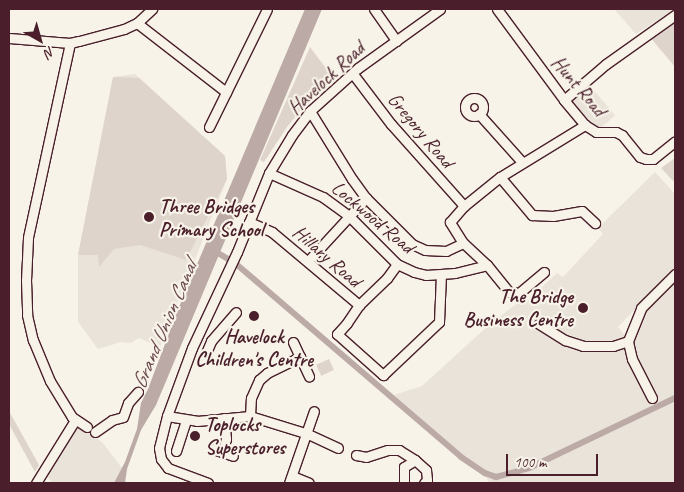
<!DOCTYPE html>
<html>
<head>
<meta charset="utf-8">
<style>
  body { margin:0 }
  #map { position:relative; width:684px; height:492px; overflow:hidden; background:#f7f3e8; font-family:Caveat,sans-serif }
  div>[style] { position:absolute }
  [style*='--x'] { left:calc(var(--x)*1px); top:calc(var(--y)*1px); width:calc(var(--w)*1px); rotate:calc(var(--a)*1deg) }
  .built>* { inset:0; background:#eae3da; transform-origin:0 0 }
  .green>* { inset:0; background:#ded4cc; transform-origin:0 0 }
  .water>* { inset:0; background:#bcaaa7 }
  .canal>* { height:6px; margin:-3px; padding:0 3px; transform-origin:3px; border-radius:3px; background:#bcaaa7 }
  .roads { filter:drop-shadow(1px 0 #4a1f2b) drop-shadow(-1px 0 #4a1f2b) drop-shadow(0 1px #4a1f2b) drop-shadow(0 -1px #4a1f2b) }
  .minor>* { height:9px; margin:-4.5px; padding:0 4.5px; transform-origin:4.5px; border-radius:4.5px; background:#f7f3e8 }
  .minor>.ring { margin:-4.5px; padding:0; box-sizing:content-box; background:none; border:9px solid #f7f3e8; border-radius:50% }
  .dots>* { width:14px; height:14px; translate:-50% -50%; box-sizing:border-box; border:2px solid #f7f3e8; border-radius:50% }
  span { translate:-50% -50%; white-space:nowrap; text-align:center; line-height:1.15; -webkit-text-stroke:4.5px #f7f3e8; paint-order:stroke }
  .street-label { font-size:20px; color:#4a1f2b }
  .poi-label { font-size:20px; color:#4a1f2b; font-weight:700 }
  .left { translate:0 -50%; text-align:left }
  .right { translate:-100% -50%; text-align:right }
  .water-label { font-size:21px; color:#6c4950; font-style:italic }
  .frame { position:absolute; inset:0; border:10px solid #4a1f2b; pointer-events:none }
  .north { position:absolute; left:15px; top:15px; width:50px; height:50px; -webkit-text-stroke:4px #f7f3e8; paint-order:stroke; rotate:142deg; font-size:14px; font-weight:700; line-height:20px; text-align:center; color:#4a1f2b }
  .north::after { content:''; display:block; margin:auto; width:18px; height:22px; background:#4a1f2b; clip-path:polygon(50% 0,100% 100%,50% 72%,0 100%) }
  .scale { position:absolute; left:506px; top:454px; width:92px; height:22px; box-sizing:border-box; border:2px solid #4a1f2b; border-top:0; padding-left:6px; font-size:15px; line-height:18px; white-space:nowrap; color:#4a1f2b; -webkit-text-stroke:4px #f7f3e8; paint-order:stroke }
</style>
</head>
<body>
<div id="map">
  <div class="built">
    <i style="clip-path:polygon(614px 9px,675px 9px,636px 34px)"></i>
    <i style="clip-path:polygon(135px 74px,225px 156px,227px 179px,160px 347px,139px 338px,131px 343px,121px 342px,98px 349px,78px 322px,78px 255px,113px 77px)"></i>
    <i style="left:589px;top:85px;width:40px;height:23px;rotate:49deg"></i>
    <i style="clip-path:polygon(655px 172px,675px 194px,675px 268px,618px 327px,628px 339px,646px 307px,675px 281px,675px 483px,490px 483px,478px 466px,459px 454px,394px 395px,422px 386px,491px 323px,519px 302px,523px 305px,557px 273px,563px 277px,603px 234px,598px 228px)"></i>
    <i style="clip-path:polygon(78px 426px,102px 442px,122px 468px,114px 483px,52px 483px,47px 475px)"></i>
  </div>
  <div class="green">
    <i style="clip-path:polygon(675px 22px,675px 67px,650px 37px)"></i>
    <i style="clip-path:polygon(310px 47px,334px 79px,309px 100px,287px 127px,264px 162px,260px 160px)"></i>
    <i style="clip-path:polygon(113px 77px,139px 78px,225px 156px,227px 179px,186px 260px,140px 245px,114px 249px,99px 267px,98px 255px,78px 255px)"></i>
    <i style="clip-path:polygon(675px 158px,675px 183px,661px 168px)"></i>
    <i style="left:329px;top:359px;width:12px;height:14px;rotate:66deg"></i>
    <i style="clip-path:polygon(9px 411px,39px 465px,35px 472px,9px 424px)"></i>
  </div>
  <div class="water">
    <i style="clip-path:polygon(305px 9px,322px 9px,156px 405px,141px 430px,127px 469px,125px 483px,114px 483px,125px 462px,137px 429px,141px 403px,148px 389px,179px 307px)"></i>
  </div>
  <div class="canal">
    <i style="--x:213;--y:250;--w:26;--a:31"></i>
    <i style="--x:235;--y:263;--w:298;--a:40.6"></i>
    <i style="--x:461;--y:457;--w:29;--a:34"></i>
    <i style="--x:485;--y:473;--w:12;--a:20"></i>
    <i style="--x:496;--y:477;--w:34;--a:-15"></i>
    <i style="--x:529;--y:468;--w:162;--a:-25.6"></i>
  </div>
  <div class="roads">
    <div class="minor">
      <i style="--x:374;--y:9;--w:39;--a:55"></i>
      <i style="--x:497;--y:9;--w:113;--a:53.6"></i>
      <i style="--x:564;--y:100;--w:33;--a:50"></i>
      <i style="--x:585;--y:125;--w:13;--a:32"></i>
      <i style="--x:596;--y:132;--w:20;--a:0"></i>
      <i style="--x:616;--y:132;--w:7;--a:27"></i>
      <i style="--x:622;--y:135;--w:28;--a:51"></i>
      <i style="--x:640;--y:157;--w:6;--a:18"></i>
      <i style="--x:646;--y:159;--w:7;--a:0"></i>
      <i style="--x:653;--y:159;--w:28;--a:-39"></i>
      <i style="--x:137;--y:23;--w:113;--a:37.8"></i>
      <i style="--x:9;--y:38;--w:61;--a:4.7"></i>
      <i style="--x:70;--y:43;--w:9;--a:-13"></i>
      <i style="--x:79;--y:41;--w:47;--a:-14.9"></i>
      <i style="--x:124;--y:29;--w:14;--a:-25"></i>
      <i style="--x:137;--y:23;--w:21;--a:-43"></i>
      <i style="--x:70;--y:43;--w:199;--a:102.2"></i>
      <i style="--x:28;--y:238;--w:42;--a:92.7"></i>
      <i style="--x:26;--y:280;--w:35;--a:88"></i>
      <i style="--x:27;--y:315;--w:26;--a:77"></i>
      <i style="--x:33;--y:340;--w:44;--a:67.5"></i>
      <i style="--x:50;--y:381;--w:42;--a:58.6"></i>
      <i style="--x:72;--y:417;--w:18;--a:34"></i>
      <i style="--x:353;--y:74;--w:63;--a:52.8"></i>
      <i style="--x:391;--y:124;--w:110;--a:48.3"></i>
      <i class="ring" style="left:465px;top:98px;width:9px;height:9px"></i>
      <i style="--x:564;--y:100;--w:55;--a:-40.6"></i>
      <i style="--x:606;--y:64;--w:85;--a:-35.4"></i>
      <i style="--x:310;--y:111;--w:80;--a:58.3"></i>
      <i style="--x:352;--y:179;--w:24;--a:54"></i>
      <i style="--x:366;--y:198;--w:65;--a:45"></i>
      <i style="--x:412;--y:244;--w:14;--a:25"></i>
      <i style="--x:425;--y:250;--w:21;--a:3"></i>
      <i style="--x:446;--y:251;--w:19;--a:-25"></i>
      <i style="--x:479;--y:114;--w:64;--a:48.1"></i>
      <i style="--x:209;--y:127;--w:131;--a:-63.8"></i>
      <i style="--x:269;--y:173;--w:59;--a:24"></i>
      <i style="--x:323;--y:197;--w:32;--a:36"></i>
      <i style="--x:349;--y:216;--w:68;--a:45"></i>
      <i style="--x:397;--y:264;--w:19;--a:25"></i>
      <i style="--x:414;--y:272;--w:12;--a:14"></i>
      <i style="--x:426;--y:275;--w:29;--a:-4"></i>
      <i style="--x:455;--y:273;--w:33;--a:-14"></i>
      <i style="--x:500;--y:177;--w:50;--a:49.9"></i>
      <i style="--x:532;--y:215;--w:21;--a:3"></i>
      <i style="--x:553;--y:216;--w:29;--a:-10"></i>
      <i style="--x:582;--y:211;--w:18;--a:43"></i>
      <i style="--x:249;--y:222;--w:25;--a:23"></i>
      <i style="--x:272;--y:232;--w:114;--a:40"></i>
      <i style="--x:359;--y:305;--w:39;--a:-44"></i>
      <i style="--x:387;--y:278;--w:17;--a:-54"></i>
      <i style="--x:308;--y:261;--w:86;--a:-47.4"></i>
      <i style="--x:544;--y:272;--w:33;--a:140"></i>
      <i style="--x:519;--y:293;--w:10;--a:-174"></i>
      <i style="--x:509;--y:292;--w:35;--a:-129"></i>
      <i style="--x:487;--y:265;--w:33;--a:-137"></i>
      <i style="--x:463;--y:243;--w:25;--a:-122"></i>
      <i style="--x:450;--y:222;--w:21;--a:-49"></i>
      <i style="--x:464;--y:206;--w:46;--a:-38.9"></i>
      <i style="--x:500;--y:177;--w:100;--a:-31.5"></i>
      <i style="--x:359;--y:305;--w:22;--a:124"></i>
      <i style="--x:347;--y:323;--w:15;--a:132"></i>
      <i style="--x:337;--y:334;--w:62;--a:41.7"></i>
      <i style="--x:383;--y:375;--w:77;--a:-43.4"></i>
      <i style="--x:439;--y:322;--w:47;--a:-87.6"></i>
      <i style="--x:539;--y:324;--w:31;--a:32"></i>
      <i style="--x:565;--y:340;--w:19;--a:18"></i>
      <i style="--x:583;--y:346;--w:30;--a:0"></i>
      <i style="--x:613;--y:346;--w:16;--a:-18"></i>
      <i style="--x:293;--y:342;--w:38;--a:65"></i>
      <i style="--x:203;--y:360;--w:21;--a:-67"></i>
      <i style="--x:211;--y:341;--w:38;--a:-49"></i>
      <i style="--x:652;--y:398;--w:44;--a:-117.1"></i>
      <i style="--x:632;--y:359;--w:18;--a:-103"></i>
      <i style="--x:628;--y:341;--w:35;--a:-68"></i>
      <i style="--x:641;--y:308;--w:48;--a:-45"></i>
      <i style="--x:167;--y:416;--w:30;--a:9"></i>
      <i style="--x:197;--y:421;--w:53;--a:-5.4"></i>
      <i style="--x:250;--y:416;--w:61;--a:17.2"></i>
      <i style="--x:308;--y:434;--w:33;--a:25"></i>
      <i style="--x:250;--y:416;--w:18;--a:-87"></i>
      <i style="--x:251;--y:398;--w:20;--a:-66"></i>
      <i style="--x:259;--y:380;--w:11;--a:-41"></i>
      <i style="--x:267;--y:373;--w:37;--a:-26"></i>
      <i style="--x:95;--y:432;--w:21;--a:-35"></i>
      <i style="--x:112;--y:420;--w:11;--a:-15"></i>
      <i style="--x:123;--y:417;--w:15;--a:-70"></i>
      <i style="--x:128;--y:403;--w:15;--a:-48"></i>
      <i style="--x:213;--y:449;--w:21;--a:19"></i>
      <i style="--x:176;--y:451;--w:32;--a:-72"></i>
      <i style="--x:222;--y:452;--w:14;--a:-73"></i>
      <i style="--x:226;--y:439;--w:21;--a:-95"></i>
      <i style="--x:356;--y:455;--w:10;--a:11"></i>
      <i style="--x:366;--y:457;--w:23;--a:-18"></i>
      <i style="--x:388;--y:450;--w:11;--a:0"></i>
      <i style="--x:399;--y:450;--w:19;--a:32"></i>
      <i style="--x:292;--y:476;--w:18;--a:22"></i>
      <i style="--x:36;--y:483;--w:74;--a:-58.2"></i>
      <i style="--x:208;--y:483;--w:43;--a:-159.4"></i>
      <i style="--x:168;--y:468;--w:11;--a:-128"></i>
      <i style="--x:161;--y:459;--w:11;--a:-100"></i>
      <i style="--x:159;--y:448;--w:33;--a:-76"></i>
      <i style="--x:167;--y:416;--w:72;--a:-69.8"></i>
      <i style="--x:192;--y:348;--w:106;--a:-64.9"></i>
      <i style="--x:237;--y:252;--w:85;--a:-67.9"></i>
      <i style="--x:269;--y:173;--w:44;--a:-58.8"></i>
      <i style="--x:292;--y:135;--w:30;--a:-53"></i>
      <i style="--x:310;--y:111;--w:64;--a:-41.9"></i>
      <i style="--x:358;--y:68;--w:101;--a:-35.7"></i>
      <i style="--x:289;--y:483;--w:76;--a:-70.9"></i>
      <i style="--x:404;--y:483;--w:16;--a:-90"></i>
      <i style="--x:404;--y:467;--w:13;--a:-32"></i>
      <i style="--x:415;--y:460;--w:15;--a:42"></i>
      <i style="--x:426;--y:470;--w:10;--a:84"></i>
      <i style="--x:427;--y:480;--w:4;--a:135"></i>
    </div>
  </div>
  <div class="dots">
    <i style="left:149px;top:217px;background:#4a1f2b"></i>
    <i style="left:583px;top:308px;background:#4a1f2b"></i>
    <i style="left:254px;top:316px;background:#4a1f2b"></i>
    <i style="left:195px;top:436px;background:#4a1f2b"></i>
  </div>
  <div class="street-label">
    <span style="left:326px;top:78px;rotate:-43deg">Havelock Road</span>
    <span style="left:579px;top:86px;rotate:49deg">Hunt Road</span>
    <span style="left:421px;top:130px;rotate:50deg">Gregory Road</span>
    <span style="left:373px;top:217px;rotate:40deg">Lockwood Road</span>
    <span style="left:327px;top:256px;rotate:41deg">Hillary Road</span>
  </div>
  <div class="poi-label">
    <span class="left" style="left:159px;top:218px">Three Bridges<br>Primary School</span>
    <span class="right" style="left:573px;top:308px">The Bridge<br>Business Centre</span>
    <span style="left:254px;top:348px">Havelock<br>Children's Centre</span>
    <span class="left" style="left:205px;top:436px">Toplocks<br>Superstores</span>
  </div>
  <div class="water-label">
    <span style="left:164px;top:325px;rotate:-67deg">Grand Union Canal</span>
  </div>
  <div class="frame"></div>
  <div class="north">N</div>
  <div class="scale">100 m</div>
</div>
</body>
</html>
